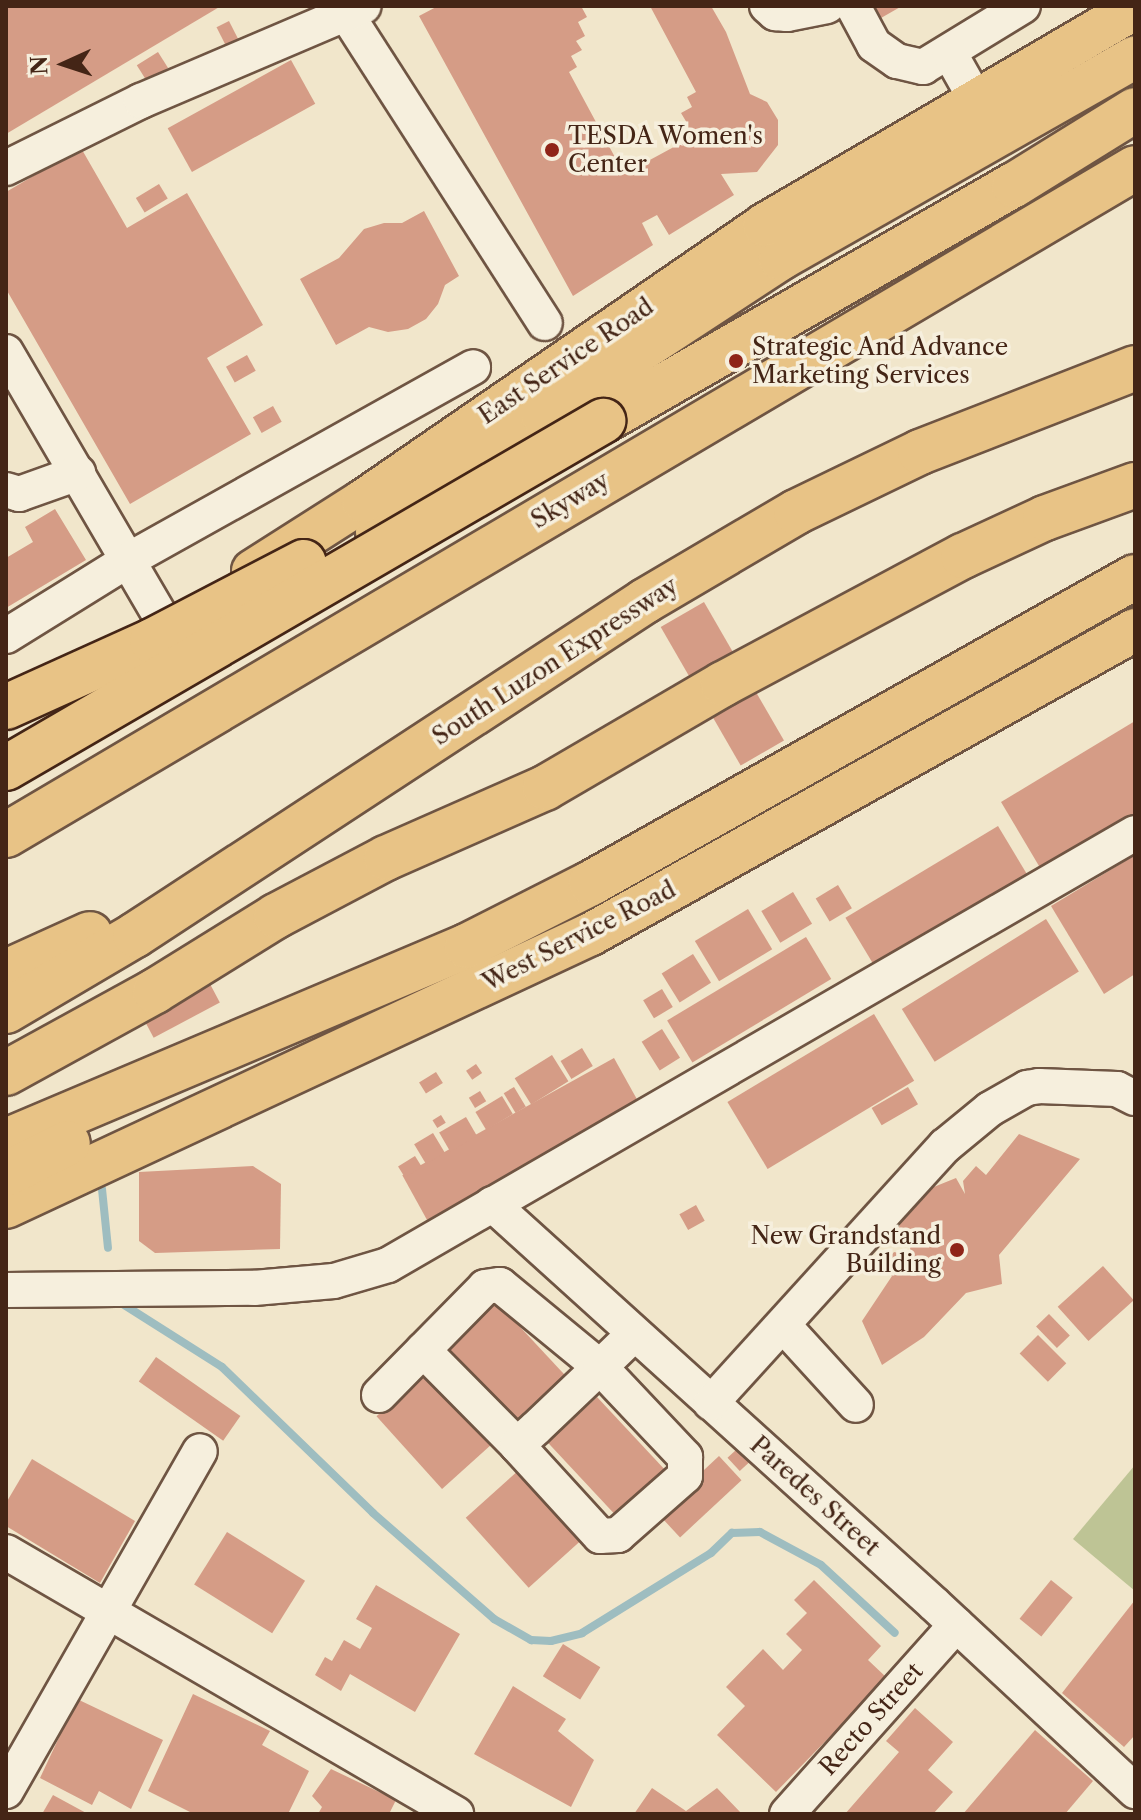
<!DOCTYPE html>
<html>
<head>
<meta charset="utf-8">
<style>
  body { margin:0 }
  #map { position:relative; width:1141px; height:1820px; overflow:hidden; background:#f1e6cb; font-family:"Libre Caslon Text",serif }
  div>[style] { position:absolute }
  [style*='--x'] { left:calc(var(--x)*1px); top:calc(var(--y)*1px); width:calc(var(--w)*1px); rotate:calc(var(--a)*1deg) }
  .green>* { inset:0; background:#bec495 }
  .stream>* { height:8px; margin:-4px; padding:0 4px; transform-origin:4px; border-radius:4px; background:#9ebdc0 }
  .building>* { inset:0; background:#d59c86; transform-origin:0 0 }
  .roads { filter:drop-shadow(2px 0 #6f5543) drop-shadow(-2px 0 #6f5543) drop-shadow(0 2px #6f5543) drop-shadow(0 -2px #6f5543) }
  .minor>* { height:34px; margin:-17px; padding:0 17px; transform-origin:17px; border-radius:17px; background:#f6efdd }
  .major>* { height:42px; margin:-21px; padding:0 21px; transform-origin:21px; border-radius:21px; background:#e8c386 }
  .highway>* { height:44px; margin:-22px; padding:0 22px; transform-origin:22px; border-radius:22px; background:#e8c386 }
  .bridges { filter:drop-shadow(2px 0 #442516) drop-shadow(-2px 0 #442516) drop-shadow(0 2px #442516) drop-shadow(0 -2px #442516) }
  .highway-bridge>* { height:44px; margin:-22px; padding:0 22px; transform-origin:22px; border-radius:22px; background:#e8c386 }
  .dots>* { width:22px; height:22px; translate:-50% -50%; box-sizing:border-box; border:4px solid #f6efdd; border-radius:50% }
  span { translate:-50% -50%; white-space:nowrap; text-align:center; line-height:1.15; -webkit-text-stroke:7px #f6efdd; paint-order:stroke }
  .poi-label { font-size:24px; color:#442516 }
  .left { translate:0 -50%; text-align:left }
  .right { translate:-100% -50%; text-align:right }
  .street-label { font-size:24px; color:#442516 }
  .frame { position:absolute; inset:0; border:8px solid #442516; pointer-events:none }
  .north { position:absolute; left:24px; top:24px; width:80px; height:80px; -webkit-text-stroke:6px #f6efdd; paint-order:stroke; rotate:267deg; font-size:22px; font-weight:700; line-height:32px; text-align:center; color:#442516 }
  .north::after { content:''; display:block; margin:auto; width:28px; height:36px; background:#442516; clip-path:polygon(50% 0,100% 100%,50% 72%,0 100%) }
</style>
</head>
<body>
<div id="map">
  <div class="green">
    <i style="clip-path:polygon(1135px 1465px,1135px 1591px,1073px 1539px)"></i>
  </div>
  <div class="stream">
    <i style="--x:102;--y:1189;--w:59;--a:84.2"></i>
    <i style="--x:118;--y:1301;--w:123;--a:32.4"></i>
    <i style="--x:222;--y:1367;--w:210;--a:44"></i>
    <i style="--x:373;--y:1513;--w:161;--a:41.2"></i>
    <i style="--x:494;--y:1619;--w:43;--a:29.6"></i>
    <i style="--x:531;--y:1640;--w:20;--a:3"></i>
    <i style="--x:551;--y:1641;--w:32;--a:-14"></i>
    <i style="--x:582;--y:1633;--w:152;--a:-31.8"></i>
    <i style="--x:711;--y:1553;--w:29;--a:-44"></i>
    <i style="--x:732;--y:1533;--w:28;--a:-2"></i>
    <i style="--x:760;--y:1532;--w:69;--a:28.4"></i>
    <i style="--x:821;--y:1565;--w:100;--a:42.6"></i>
  </div>
  <div class="building">
    <i style="clip-path:polygon(6px 6px,221px 6px,6px 134px)"></i>
    <i style="clip-path:polygon(438px 6px,581px 6px,587px 17px,578px 22px,585px 36px,576px 41px,582px 50px,571px 56px,577px 67px,569px 72px,624px 174px,683px 142px,675px 130px,687px 123px,681px 113px,692px 107px,687px 97px,696px 92px,650px 6px,711px 6px,726px 32px,750px 94px,767px 102px,778px 120px,778px 145px,757px 172px,721px 174px,734px 195px,669px 235px,657px 215px,642px 223px,653px 245px,573px 296px,419px 16px)"></i>
    <i style="clip-path:polygon(875px 6px,902px 6px,881px 18px)"></i>
    <i style="left:229px;top:21px;width:33px;height:14px;rotate:63deg"></i>
    <i style="left:158px;top:52px;width:19px;height:25px;rotate:58deg"></i>
    <i style="left:291px;top:60px;width:50px;height:141px;rotate:61deg"></i>
    <i style="clip-path:polygon(81px 148px,127px 228px,187px 193px,263px 325px,207px 358px,251px 434px,130px 504px,6px 289px,6px 192px)"></i>
    <i style="left:159px;top:184px;width:17px;height:27px;rotate:59deg"></i>
    <i style="clip-path:polygon(424px 211px,459px 276px,445px 285px,438px 304px,426px 319px,408px 329px,388px 332px,369px 327px,336px 345px,300px 279px,339px 258px,364px 229px,384px 223px,402px 223px)"></i>
    <i style="left:247px;top:355px;width:18px;height:24px;rotate:61deg"></i>
    <i style="left:273px;top:406px;width:18px;height:23px;rotate:61deg"></i>
    <i style="clip-path:polygon(55px 509px,86px 560px,6px 608px,6px 558px,33px 542px,25px 527px)"></i>
    <i style="left:704px;top:602px;width:160px;height:50px;rotate:60deg"></i>
    <i style="clip-path:polygon(1135px 721px,1135px 815px,1042px 871px,1001px 802px)"></i>
    <i style="left:998px;top:826px;width:61px;height:178px;rotate:59deg"></i>
    <i style="clip-path:polygon(1135px 855px,1135px 974px,1104px 994px,1051px 906px)"></i>
    <i style="left:838px;top:885px;width:27px;height:26px;rotate:59deg"></i>
    <i style="left:793px;top:892px;width:37px;height:37px;rotate:59deg"></i>
    <i style="left:748px;top:909px;width:47px;height:62px;rotate:59deg"></i>
    <i style="left:1046px;top:919px;width:62px;height:170px;rotate:58deg"></i>
    <i style="left:806px;top:937px;width:49px;height:162px;rotate:59deg"></i>
    <i style="left:693px;top:954px;width:34px;height:37px;rotate:58deg"></i>
    <i style="left:210px;top:984px;width:21px;height:75px;rotate:62deg"></i>
    <i style="left:662px;top:989px;width:21px;height:22px;rotate:59deg"></i>
    <i style="left:874px;top:1014px;width:78px;height:171px;rotate:59deg"></i>
    <i style="left:662px;top:1029px;width:34px;height:24px;rotate:58deg"></i>
    <i style="left:582px;top:1048px;width:21px;height:25px;rotate:59deg"></i>
    <i style="left:552px;top:1055px;width:31px;height:44px;rotate:58deg"></i>
    <i style="left:614px;top:1058px;width:51px;height:242px;rotate:61deg"></i>
    <i style="left:476px;top:1064px;width:11px;height:12px;rotate:56deg"></i>
    <i style="left:436px;top:1072px;width:13px;height:20px;rotate:58deg"></i>
    <i style="left:514px;top:1087px;width:23px;height:12px;rotate:59deg"></i>
    <i style="left:908px;top:1087px;width:20px;height:42px;rotate:60deg"></i>
    <i style="left:480px;top:1091px;width:12px;height:13px;rotate:59deg"></i>
    <i style="left:502px;top:1096px;width:21px;height:31px;rotate:59deg"></i>
    <i style="left:441px;top:1115px;width:9px;height:10px;rotate:58deg"></i>
    <i style="left:466px;top:1117px;width:22px;height:31px;rotate:60deg"></i>
    <i style="left:433px;top:1133px;width:23px;height:22px;rotate:59deg"></i>
    <i style="clip-path:polygon(1019px 1134px,1080px 1159px,999px 1255px,1002px 1284px,966px 1293px,924px 1337px,882px 1365px,862px 1321px,892px 1276px,882px 1267px,894px 1252px,911px 1256px,910px 1247px,893px 1245px,909px 1197px,956px 1178px,965px 1194px,963px 1181px,976px 1166px,986px 1175px)"></i>
    <i style="left:415px;top:1156px;width:13px;height:20px;rotate:58deg"></i>
    <i style="clip-path:polygon(253px 1166px,281px 1184px,280px 1249px,155px 1253px,139px 1241px,139px 1172px)"></i>
    <i style="left:696px;top:1205px;width:18px;height:19px;rotate:61deg"></i>
    <i style="left:1103px;top:1266px;width:46px;height:61px;rotate:48deg"></i>
    <i style="left:493px;top:1298px;width:105px;height:71px;rotate:47deg"></i>
    <i style="left:1049px;top:1314px;width:30px;height:18px;rotate:46deg"></i>
    <i style="left:1038px;top:1335px;width:40px;height:26px;rotate:45deg"></i>
    <i style="left:156px;top:1357px;width:103px;height:30px;rotate:35deg"></i>
    <i style="left:430px;top:1368px;width:98px;height:72px;rotate:48deg"></i>
    <i style="left:597px;top:1397px;width:104px;height:67px;rotate:47deg"></i>
    <i style="left:737px;top:1449px;width:18px;height:13px;rotate:47deg"></i>
    <i style="left:719px;top:1456px;width:33px;height:84px;rotate:47deg"></i>
    <i style="clip-path:polygon(32px 1459px,135px 1521px,100px 1583px,6px 1526px,6px 1503px)"></i>
    <i style="left:520px;top:1469px;width:94px;height:73px;rotate:48deg"></i>
    <i style="left:227px;top:1532px;width:92px;height:62px;rotate:32deg"></i>
    <i style="clip-path:polygon(814px 1580px,881px 1646px,868px 1660px,887px 1678px,776px 1792px,717px 1735px,745px 1706px,726px 1687px,763px 1649px,783px 1670px,802px 1650px,786px 1634px,807px 1613px,794px 1600px)"></i>
    <i style="left:1051px;top:1580px;width:28px;height:50px;rotate:39deg"></i>
    <i style="clip-path:polygon(376px 1585px,460px 1634px,415px 1712px,350px 1674px,341px 1691px,315px 1675px,325px 1657px,332px 1661px,344px 1640px,360px 1649px,372px 1628px,356px 1619px)"></i>
    <i style="clip-path:polygon(1135px 1600px,1135px 1735px,1124px 1747px,1062px 1693px)"></i>
    <i style="left:563px;top:1644px;width:44px;height:38px;rotate:32deg"></i>
    <i style="clip-path:polygon(513px 1686px,566px 1719px,558px 1731px,594px 1760px,571px 1807px,474px 1754px)"></i>
    <i style="clip-path:polygon(193px 1694px,270px 1731px,262px 1745px,309px 1771px,288px 1814px,194px 1814px,148px 1791px)"></i>
    <i style="clip-path:polygon(77px 1699px,163px 1740px,131px 1809px,99px 1791px,92px 1805px,40px 1778px)"></i>
    <i style="clip-path:polygon(915px 1708px,953px 1742px,928px 1770px,953px 1792px,933px 1814px,845px 1814px,899px 1752px,886px 1741px)"></i>
    <i style="clip-path:polygon(1035px 1730px,1093px 1781px,1065px 1814px,963px 1814px)"></i>
    <i style="clip-path:polygon(331px 1769px,396px 1800px,389px 1814px,318px 1814px,322px 1807px,312px 1796px)"></i>
    <i style="clip-path:polygon(652px 1788px,686px 1811px,717px 1788px,742px 1814px,634px 1814px)"></i>
    <i style="clip-path:polygon(53px 1795px,88px 1814px,42px 1814px)"></i>
  </div>
  <div class="roads">
    <div class="minor">
      <i style="--x:767;--y:6;--w:11;--a:41"></i>
      <i style="--x:775;--y:13;--w:12;--a:5"></i>
      <i style="--x:787;--y:14;--w:41;--a:-11.3"></i>
      <i style="--x:853;--y:6;--w:44;--a:61.7"></i>
      <i style="--x:874;--y:45;--w:28;--a:35"></i>
      <i style="--x:897;--y:61;--w:27;--a:13"></i>
      <i style="--x:923;--y:67;--w:117;--a:-31.4"></i>
      <i style="--x:347;--y:15;--w:366;--a:57.3"></i>
      <i style="--x:949;--y:52;--w:79;--a:60.5"></i>
      <i style="--x:6;--y:168;--w:151;--a:-26.4"></i>
      <i style="--x:141;--y:101;--w:242;--a:-23.1"></i>
      <i style="--x:6;--y:352;--w:319;--a:59.7"></i>
      <i style="--x:6;--y:490;--w:14;--a:17"></i>
      <i style="--x:19;--y:494;--w:63;--a:-19.6"></i>
      <i style="--x:6;--y:636;--w:146;--a:-31.8"></i>
      <i style="--x:130;--y:559;--w:393;--a:-29.2"></i>
      <i style="--x:492;--y:1204;--w:596;--a:42.14"></i>
      <i style="--x:934;--y:1604;--w:275;--a:42.9"></i>
      <i style="--x:6;--y:1290;--w:248;--a:-0.5"></i>
      <i style="--x:254;--y:1288;--w:80;--a:-5"></i>
      <i style="--x:334;--y:1281;--w:56;--a:-16.5"></i>
      <i style="--x:388;--y:1265;--w:863;--a:-30.04"></i>
      <i style="--x:783;--y:1325;--w:108;--a:47.6"></i>
      <i style="--x:423;--y:1350;--w:134;--a:45.3"></i>
      <i style="--x:379;--y:1395;--w:151;--a:-45.5"></i>
      <i style="--x:485;--y:1287;--w:15;--a:-8"></i>
      <i style="--x:500;--y:1285;--w:129;--a:39.4"></i>
      <i style="--x:600;--y:1367;--w:124;--a:46.6"></i>
      <i style="--x:685;--y:1457;--w:19;--a:90"></i>
      <i style="--x:685;--y:1476;--w:89;--a:138.6"></i>
      <i style="--x:618;--y:1535;--w:18;--a:177"></i>
      <i style="--x:600;--y:1536;--w:123;--a:-132.4"></i>
      <i style="--x:517;--y:1445;--w:25;--a:-42"></i>
      <i style="--x:536;--y:1428;--w:88;--a:-43.6"></i>
      <i style="--x:600;--y:1367;--w:47;--a:-44.1"></i>
      <i style="--x:711;--y:1403;--w:348;--a:-47.7"></i>
      <i style="--x:945;--y:1146;--w:58;--a:-39.4"></i>
      <i style="--x:990;--y:1109;--w:43;--a:-29.6"></i>
      <i style="--x:1027;--y:1088;--w:12;--a:-9"></i>
      <i style="--x:1039;--y:1086;--w:78;--a:2.2"></i>
      <i style="--x:1117;--y:1089;--w:20;--a:27"></i>
      <i style="--x:6;--y:1552;--w:521;--a:30.21"></i>
      <i style="--x:6;--y:1791;--w:391;--a:-60.3"></i>
      <i style="--x:787;--y:1814;--w:254;--a:-48.2"></i>
    </div>
    <div class="major">
      <i style="--x:377;--y:532;--w:202;--a:-35.3"></i>
      <i style="--x:542;--y:415;--w:285;--a:-33.2"></i>
      <i style="--x:780;--y:259;--w:408;--a:-29.6"></i>
      <i style="--x:253;--y:571;--w:130;--a:-32.5"></i>
      <i style="--x:363;--y:501;--w:487;--a:-34.5"></i>
      <i style="--x:764;--y:225;--w:430;--a:-30.3"></i>
      <i style="--x:6;--y:1207;--w:646;--a:-25.02"></i>
      <i style="--x:591;--y:934;--w:623;--a:-29.2"></i>
    </div>
    <div class="highway">
      <i style="--x:603;--y:421;--w:474;--a:-29.9"></i>
      <i style="--x:1014;--y:185;--w:142;--a:-31.8"></i>
      <i style="--x:6;--y:835;--w:1311;--a:-30.57"></i>
      <i style="--x:6;--y:972;--w:92;--a:-24.3"></i>
      <i style="--x:6;--y:1011;--w:150;--a:-30.5"></i>
      <i style="--x:135;--y:935;--w:610;--a:-33.22"></i>
      <i style="--x:645;--y:601;--w:175;--a:-30.5"></i>
      <i style="--x:796;--y:512;--w:138;--a:-25.8"></i>
      <i style="--x:920;--y:452;--w:231;--a:-21.3"></i>
      <i style="--x:6;--y:1073;--w:170;--a:-28.8"></i>
      <i style="--x:155;--y:991;--w:142;--a:-31.8"></i>
      <i style="--x:276;--y:916;--w:124;--a:-27.8"></i>
      <i style="--x:386;--y:858;--w:174;--a:-23.8"></i>
      <i style="--x:545;--y:788;--w:206;--a:-30.3"></i>
      <i style="--x:723;--y:684;--w:272;--a:-28.1"></i>
      <i style="--x:963;--y:556;--w:90;--a:-24.9"></i>
      <i style="--x:1045;--y:518;--w:96;--a:-20.1"></i>
      <i style="--x:6;--y:1141;--w:501;--a:-22.93"></i>
      <i style="--x:467;--y:946;--w:139;--a:-26.9"></i>
      <i style="--x:591;--y:883;--w:624;--a:-29.36"></i>
      <i style="--x:6;--y:1174;--w:69;--a:-26.6"></i>
    </div>
  </div>
  <div class="bridges">
    <div class="highway-bridge">
      <i style="--x:6;--y:707;--w:160;--a:-24.3"></i>
      <i style="--x:152;--y:641;--w:171;--a:-27.5"></i>
      <i style="--x:6;--y:768;--w:691;--a:-30.17"></i>
    </div>
  </div>
  <div class="dots">
    <i style="left:552px;top:150px;background:#8f2418"></i>
    <i style="left:736px;top:361px;background:#8f2418"></i>
    <i style="left:957px;top:1250px;background:#8f2418"></i>
  </div>
  <div class="poi-label">
    <span class="left" style="left:568px;top:150px">TESDA Women's<br>Center</span>
    <span class="left" style="left:752px;top:361px">Strategic And Advance<br>Marketing Services</span>
    <span class="right" style="left:941px;top:1250px">New Grandstand<br>Building</span>
  </div>
  <div class="street-label">
    <span style="left:566px;top:361px;rotate:-34deg">East Service Road</span>
    <span style="left:570px;top:500px;rotate:-31deg">Skyway</span>
    <span style="left:555px;top:661px;rotate:-33deg">South Luzon Expressway</span>
    <span style="left:579px;top:936px;rotate:-27deg">West Service Road</span>
    <span style="left:815px;top:1496px;rotate:42deg">Paredes Street</span>
    <span style="left:871px;top:1719px;rotate:-48deg">Recto Street</span>
  </div>
  <div class="frame"></div>
  <div class="north">N</div>
</div>
</body>
</html>
